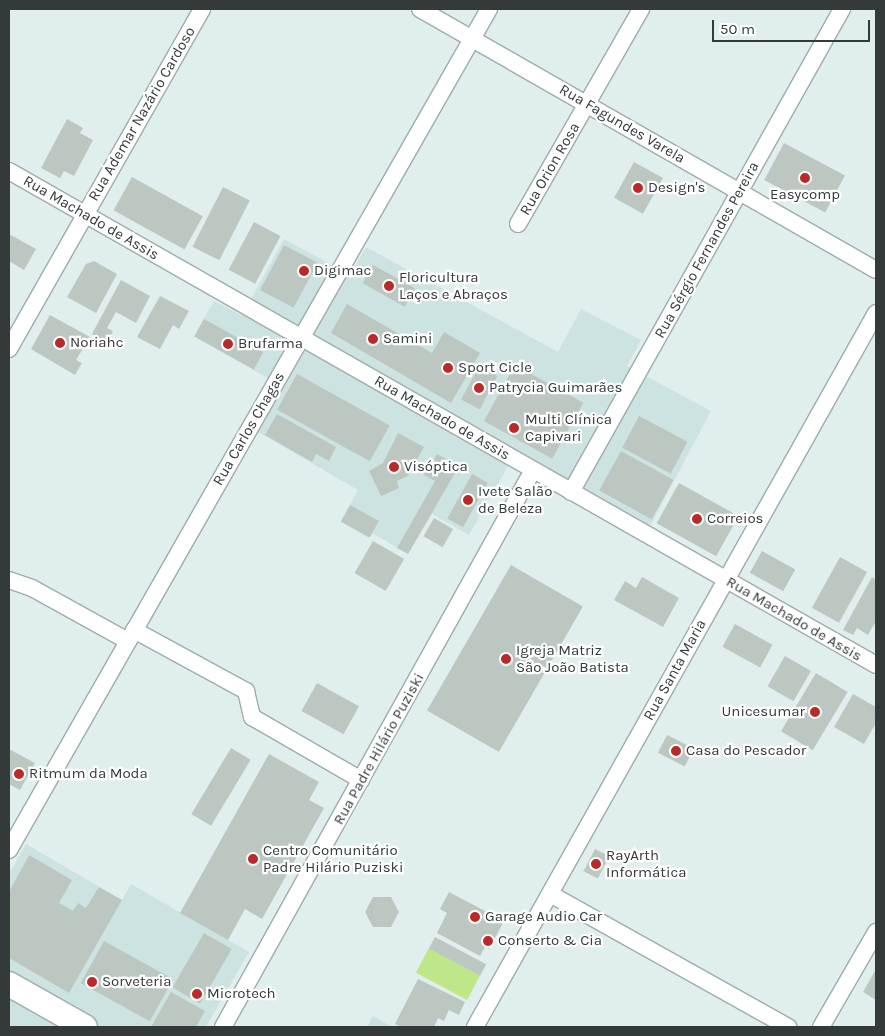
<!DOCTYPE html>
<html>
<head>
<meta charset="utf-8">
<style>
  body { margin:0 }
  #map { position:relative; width:885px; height:1036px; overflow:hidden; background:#e0eeed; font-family:Karla,sans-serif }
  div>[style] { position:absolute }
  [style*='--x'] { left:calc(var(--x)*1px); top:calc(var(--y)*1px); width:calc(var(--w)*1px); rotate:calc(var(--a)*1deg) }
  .built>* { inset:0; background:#cce3e2 }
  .green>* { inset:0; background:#c0e68a; transform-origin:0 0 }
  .building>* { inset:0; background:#bdc7c1; transform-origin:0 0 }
  .roads { filter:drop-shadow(1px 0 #9fabab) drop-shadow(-1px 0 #9fabab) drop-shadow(0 1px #9fabab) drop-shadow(0 -1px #9fabab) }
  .street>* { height:16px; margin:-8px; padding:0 8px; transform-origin:8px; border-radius:8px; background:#fff }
  .secondary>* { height:24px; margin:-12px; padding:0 12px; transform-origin:12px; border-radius:12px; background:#fff }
  .dots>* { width:14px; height:14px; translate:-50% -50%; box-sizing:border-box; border:2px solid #fff; border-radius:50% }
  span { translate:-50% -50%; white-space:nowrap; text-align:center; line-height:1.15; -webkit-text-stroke:4.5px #fff; paint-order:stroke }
  .street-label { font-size:15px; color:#343939 }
  .poi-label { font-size:15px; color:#343939 }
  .left { translate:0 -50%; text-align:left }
  .right { translate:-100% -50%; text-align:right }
  .frame { position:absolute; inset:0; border:10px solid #343939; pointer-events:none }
  .scale { position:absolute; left:712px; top:20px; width:158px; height:22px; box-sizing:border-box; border:2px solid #343939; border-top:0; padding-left:6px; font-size:15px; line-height:18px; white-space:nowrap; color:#343939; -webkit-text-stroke:4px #fff; paint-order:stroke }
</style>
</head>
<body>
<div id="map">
  <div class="built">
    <i style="clip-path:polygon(284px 239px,350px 275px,366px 247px,558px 352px,581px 309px,641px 340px,627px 366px,711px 411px,649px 528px,516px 452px,469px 535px,432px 514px,408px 554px,372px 533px,369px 538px,341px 522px,358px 490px,258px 432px,283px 387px,194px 336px,214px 301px,242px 315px)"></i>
    <i style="clip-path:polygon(26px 844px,122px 900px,131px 884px,249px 952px,206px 1027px,9px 1027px,9px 874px)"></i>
    <i style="clip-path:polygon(373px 1016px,392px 1027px,367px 1027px)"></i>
  </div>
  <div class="green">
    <i style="left:429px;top:948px;width:58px;height:28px;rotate:28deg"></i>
  </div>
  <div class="building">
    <i style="clip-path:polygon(67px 119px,83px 128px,80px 133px,93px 140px,74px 176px,64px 171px,60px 178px,41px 168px)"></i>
    <i style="left:784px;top:143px;width:69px;height:42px;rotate:28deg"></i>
    <i style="left:634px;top:162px;width:33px;height:41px;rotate:29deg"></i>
    <i style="left:132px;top:177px;width:81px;height:38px;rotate:29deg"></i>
    <i style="left:223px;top:187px;width:30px;height:67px;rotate:27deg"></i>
    <i style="left:254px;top:222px;width:30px;height:54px;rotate:28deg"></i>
    <i style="clip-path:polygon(9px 234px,36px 249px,24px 270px,9px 261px)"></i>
    <i style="left:284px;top:245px;width:38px;height:51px;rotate:28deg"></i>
    <i style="clip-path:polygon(94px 261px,117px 274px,96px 313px,67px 297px,86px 264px)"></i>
    <i style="left:373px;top:265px;width:48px;height:21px;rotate:29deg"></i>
    <i style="clip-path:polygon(121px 280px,150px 296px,136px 323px,116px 312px,107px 328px,113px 331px,107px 342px,92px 334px)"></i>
    <i style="clip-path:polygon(160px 296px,189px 311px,179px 329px,173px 325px,160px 349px,137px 337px)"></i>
    <i style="clip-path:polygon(347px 304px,432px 353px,444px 332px,480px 353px,451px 403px,331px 333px)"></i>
    <i style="clip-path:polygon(50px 315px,90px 337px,76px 360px,82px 363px,75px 375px,31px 349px)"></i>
    <i style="left:204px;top:319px;width:68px;height:20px;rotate:29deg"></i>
    <i style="left:515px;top:365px;width:78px;height:64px;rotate:29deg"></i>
    <i style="left:479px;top:366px;width:21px;height:38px;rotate:28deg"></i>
    <i style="left:297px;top:374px;width:106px;height:41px;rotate:29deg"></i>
    <i style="clip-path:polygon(277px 414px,336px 447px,329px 461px,316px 454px,312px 462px,265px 435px)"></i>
    <i style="left:639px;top:416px;width:55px;height:36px;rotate:28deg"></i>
    <i style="clip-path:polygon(398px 433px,424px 447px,408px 476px,397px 481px,399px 488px,381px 496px,369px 471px,383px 463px)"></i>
    <i style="left:621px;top:451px;width:60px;height:45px;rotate:29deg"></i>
    <i style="clip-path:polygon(437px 454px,459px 466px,408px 554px,397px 548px,435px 481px,424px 475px)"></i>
    <i style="left:472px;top:474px;width:18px;height:51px;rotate:29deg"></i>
    <i style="left:679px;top:483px;width:68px;height:46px;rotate:29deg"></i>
    <i style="left:350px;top:505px;width:33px;height:19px;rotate:29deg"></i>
    <i style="left:434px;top:518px;width:22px;height:21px;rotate:30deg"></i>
    <i style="left:373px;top:541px;width:36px;height:37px;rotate:30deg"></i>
    <i style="left:762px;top:551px;width:38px;height:25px;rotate:29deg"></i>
    <i style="left:840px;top:557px;width:31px;height:58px;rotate:29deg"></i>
    <i style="left:511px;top:565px;width:83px;height:168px;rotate:30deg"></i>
    <i style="clip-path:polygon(642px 577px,679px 598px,663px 627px,614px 600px,625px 581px,636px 588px)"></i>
    <i style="clip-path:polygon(872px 577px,876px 580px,876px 621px,868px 635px,857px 628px,853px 635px,843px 630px)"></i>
    <i style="left:735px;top:624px;width:43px;height:26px;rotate:29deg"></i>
    <i style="left:785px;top:656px;width:30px;height:35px;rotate:30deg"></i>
    <i style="left:816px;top:673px;width:37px;height:68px;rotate:31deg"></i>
    <i style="left:317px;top:683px;width:48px;height:32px;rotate:29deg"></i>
    <i style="clip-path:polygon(853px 694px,876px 707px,876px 723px,864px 744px,834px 727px)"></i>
    <i style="left:667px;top:735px;width:30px;height:20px;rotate:27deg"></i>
    <i style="left:231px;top:748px;width:23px;height:77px;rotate:31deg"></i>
    <i style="clip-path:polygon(9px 749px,35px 763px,20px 790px,9px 784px)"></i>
    <i style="clip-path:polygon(269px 754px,319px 782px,309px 800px,324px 808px,262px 919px,245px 909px,228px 940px,180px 913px)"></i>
    <i style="left:595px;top:849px;width:16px;height:25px;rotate:27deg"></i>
    <i style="clip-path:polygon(29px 855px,72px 880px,59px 903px,73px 911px,78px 903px,86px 908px,99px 887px,122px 900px,69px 993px,9px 958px,9px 892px)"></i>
    <i style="clip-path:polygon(449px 892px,504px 921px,489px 949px,485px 947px,480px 956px,437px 933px,447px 913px,440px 909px)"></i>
    <i style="clip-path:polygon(373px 897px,391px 897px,399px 912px,391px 927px,373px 927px,365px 912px)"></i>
    <i style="left:204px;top:933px;width:32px;height:63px;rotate:30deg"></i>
    <i style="left:435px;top:937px;width:58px;height:13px;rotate:28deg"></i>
    <i style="left:104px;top:941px;width:79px;height:48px;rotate:29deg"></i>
    <i style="clip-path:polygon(876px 969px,876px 1000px,863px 992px)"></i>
    <i style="clip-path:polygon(418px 979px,465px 1002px,459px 1015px,449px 1010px,444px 1021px,438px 1018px,434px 1027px,402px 1027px,395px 1024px)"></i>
    <i style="clip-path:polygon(171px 992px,205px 1011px,196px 1027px,151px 1027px)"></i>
  </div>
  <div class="roads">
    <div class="street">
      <i style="--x:420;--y:9;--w:525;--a:29.79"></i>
      <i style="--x:9;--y:171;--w:998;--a:29.67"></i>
      <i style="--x:518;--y:224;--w:248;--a:-60.2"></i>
      <i style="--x:9;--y:349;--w:391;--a:-60.4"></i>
      <i style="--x:571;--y:492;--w:554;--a:-60.7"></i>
      <i style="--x:9;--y:580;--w:24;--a:19"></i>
      <i style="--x:32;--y:588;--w:110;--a:28.9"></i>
      <i style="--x:134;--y:630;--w:128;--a:28.6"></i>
      <i style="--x:246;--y:691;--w:27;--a:77"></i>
      <i style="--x:252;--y:717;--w:126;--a:30"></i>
      <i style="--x:9;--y:850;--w:968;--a:-60.28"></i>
      <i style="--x:550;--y:894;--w:273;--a:29.2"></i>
      <i style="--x:223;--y:1027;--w:637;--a:-60.9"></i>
      <i style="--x:475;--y:1027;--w:819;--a:-60.68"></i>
      <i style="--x:821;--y:1027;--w:110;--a:-59.9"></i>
    </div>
    <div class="secondary">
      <i style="--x:9;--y:984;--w:87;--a:29.5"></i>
    </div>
  </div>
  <div class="dots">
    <i style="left:805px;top:178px;background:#b92a29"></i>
    <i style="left:638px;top:188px;background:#b92a29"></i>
    <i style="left:304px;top:271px;background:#b92a29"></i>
    <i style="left:389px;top:286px;background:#b92a29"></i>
    <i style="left:373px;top:339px;background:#b92a29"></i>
    <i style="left:60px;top:343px;background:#b92a29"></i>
    <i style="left:228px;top:344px;background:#b92a29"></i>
    <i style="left:448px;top:368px;background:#b92a29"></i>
    <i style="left:479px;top:388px;background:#b92a29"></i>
    <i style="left:514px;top:428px;background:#b92a29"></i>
    <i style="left:394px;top:467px;background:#b92a29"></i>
    <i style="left:468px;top:500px;background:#b92a29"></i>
    <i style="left:697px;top:519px;background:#b92a29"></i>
    <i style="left:506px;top:659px;background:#b92a29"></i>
    <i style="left:815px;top:712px;background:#b92a29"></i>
    <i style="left:676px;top:751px;background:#b92a29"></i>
    <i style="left:19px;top:774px;background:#b92a29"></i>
    <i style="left:253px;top:859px;background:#b92a29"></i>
    <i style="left:596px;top:864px;background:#b92a29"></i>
    <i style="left:475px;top:917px;background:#b92a29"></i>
    <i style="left:488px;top:941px;background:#b92a29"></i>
    <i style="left:92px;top:982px;background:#b92a29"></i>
    <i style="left:197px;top:994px;background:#b92a29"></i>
  </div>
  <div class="street-label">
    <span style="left:142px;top:114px;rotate:-60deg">Rua Ademar Nazário Cardoso</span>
    <span style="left:622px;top:124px;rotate:30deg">Rua Fagundes Varela</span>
    <span style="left:550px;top:169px;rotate:-60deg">Rua Orion Rosa</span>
    <span style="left:91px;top:218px;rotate:30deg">Rua Machado de Assis</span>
    <span style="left:707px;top:250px;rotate:-61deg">Rua Sérgio Fernandes Pereira</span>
    <span style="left:442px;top:418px;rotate:30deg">Rua Machado de Assis</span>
    <span style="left:249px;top:429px;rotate:-60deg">Rua Carlos Chagas</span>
    <span style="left:794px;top:619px;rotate:30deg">Rua Machado de Assis</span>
    <span style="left:675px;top:670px;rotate:-61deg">Rua Santa Maria</span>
    <span style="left:379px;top:749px;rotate:-61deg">Rua Padre Hilário Puziski</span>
  </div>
  <div class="poi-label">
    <span class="left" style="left:648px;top:188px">Design's</span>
    <span style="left:805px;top:195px">Easycomp</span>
    <span class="left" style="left:314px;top:271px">Digimac</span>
    <span class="left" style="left:399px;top:286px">Floricultura<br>Laços e Abraços</span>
    <span class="left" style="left:383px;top:339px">Samini</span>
    <span class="left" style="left:70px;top:343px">Noriahc</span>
    <span class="left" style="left:238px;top:344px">Brufarma</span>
    <span class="left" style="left:458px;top:368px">Sport Cicle</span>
    <span class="left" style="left:489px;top:388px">Patrycia Guimarães</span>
    <span class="left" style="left:525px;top:428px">Multi Clínica<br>Capivari</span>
    <span class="left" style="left:404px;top:467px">Visóptica</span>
    <span class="left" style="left:478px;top:500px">Ivete Salão<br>de Beleza</span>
    <span class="left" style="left:707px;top:519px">Correios</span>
    <span class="left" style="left:516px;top:659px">Igreja Matriz<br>São João Batista</span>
    <span class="right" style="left:805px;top:712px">Unicesumar</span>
    <span class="left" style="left:686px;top:751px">Casa do Pescador</span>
    <span class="left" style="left:29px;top:774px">Ritmum da Moda</span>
    <span class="left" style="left:263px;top:859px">Centro Comunitário<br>Padre Hilário Puziski</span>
    <span class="left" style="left:606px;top:864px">RayArth<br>Informática</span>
    <span class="left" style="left:485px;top:917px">Garage Audio Car</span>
    <span class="left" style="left:498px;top:941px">Conserto &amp; Cia</span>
    <span class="left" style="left:102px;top:982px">Sorveteria</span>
    <span class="left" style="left:207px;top:994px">Microtech</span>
  </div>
  <div class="frame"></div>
  <div class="scale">50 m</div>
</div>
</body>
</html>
